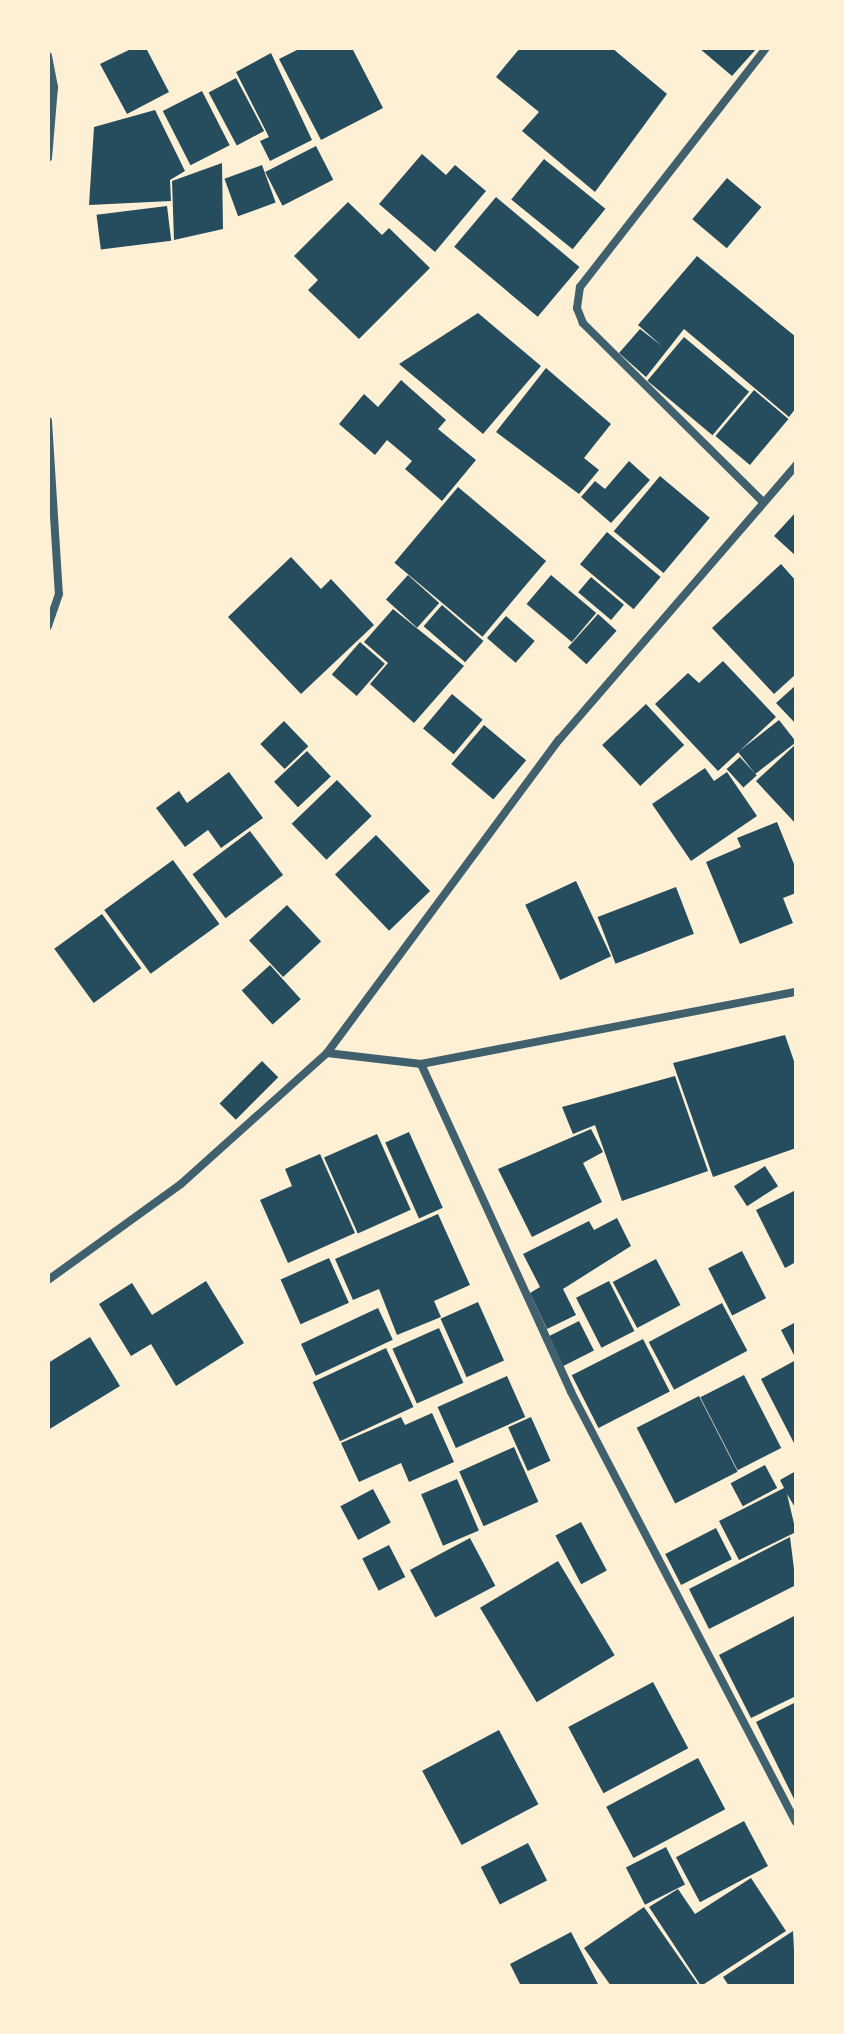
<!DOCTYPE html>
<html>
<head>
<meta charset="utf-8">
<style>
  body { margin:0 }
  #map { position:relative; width:844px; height:2034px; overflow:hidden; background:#fdf0d5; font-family:"IBM Plex Sans",sans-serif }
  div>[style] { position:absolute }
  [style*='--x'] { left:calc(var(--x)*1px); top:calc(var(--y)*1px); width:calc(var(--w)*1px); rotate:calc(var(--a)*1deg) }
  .building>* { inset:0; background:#264d5e; transform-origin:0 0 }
  .minor>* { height:8px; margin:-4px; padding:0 4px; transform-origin:4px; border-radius:4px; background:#3f606c }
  span { translate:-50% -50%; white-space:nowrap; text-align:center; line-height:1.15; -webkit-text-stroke:6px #fdf0d5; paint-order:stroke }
  .frame { position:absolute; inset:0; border:50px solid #fdf0d5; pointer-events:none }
</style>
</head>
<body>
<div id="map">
  <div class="building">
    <i style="clip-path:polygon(133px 48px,146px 48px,169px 92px,127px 114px,100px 64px)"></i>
    <i style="clip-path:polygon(301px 48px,352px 48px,383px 108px,321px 140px,279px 59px)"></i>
    <i style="clip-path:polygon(520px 48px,612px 48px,667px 94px,595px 192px,522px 131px,539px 112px,496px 77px)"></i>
    <i style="clip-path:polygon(699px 48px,757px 48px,732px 76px)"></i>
    <i style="clip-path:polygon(271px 53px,312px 140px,270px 161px,260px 141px,269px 137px,236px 72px)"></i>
    <i style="left:236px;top:78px;width:60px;height:31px;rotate:62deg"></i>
    <i style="left:202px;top:91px;width:61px;height:44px;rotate:63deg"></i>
    <i style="clip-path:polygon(155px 110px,185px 171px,170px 180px,171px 201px,89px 205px,94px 127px)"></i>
    <i style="left:316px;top:146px;width:38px;height:57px;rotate:63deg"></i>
    <i style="clip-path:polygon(422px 154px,446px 175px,455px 165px,486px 191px,435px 252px,379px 204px)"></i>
    <i style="left:544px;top:159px;width:79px;height:52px;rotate:39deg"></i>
    <i style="clip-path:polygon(222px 163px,223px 229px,174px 240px,172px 181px)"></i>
    <i style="left:262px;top:165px;width:40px;height:40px;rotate:70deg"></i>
    <i style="left:727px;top:178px;width:45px;height:54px;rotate:40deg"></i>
    <i style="left:496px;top:197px;width:109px;height:65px;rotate:40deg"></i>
    <i style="clip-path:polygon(348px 202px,382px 235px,389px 228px,430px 268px,359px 339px,308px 290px,318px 280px,294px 256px)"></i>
    <i style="left:167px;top:206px;width:35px;height:71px;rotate:83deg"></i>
    <i style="clip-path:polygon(697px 256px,796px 337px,796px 408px,789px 417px,684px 329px,646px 377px,619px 353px,640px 329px,662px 346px,638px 325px)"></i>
    <i style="clip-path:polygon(478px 313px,541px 366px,483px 434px,399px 364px)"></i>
    <i style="left:684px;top:337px;width:85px;height:57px;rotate:40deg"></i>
    <i style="clip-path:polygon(546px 368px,611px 424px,584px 458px,599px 470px,579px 494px,496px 432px)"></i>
    <i style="clip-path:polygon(401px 380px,446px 420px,438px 429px,476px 460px,442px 501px,405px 469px,412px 461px,387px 440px,375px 455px,339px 424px,364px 394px,378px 407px)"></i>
    <i style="left:754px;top:390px;width:45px;height:60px;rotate:40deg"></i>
    <i style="clip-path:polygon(629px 461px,650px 480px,611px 523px,581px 497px,595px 481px,605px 489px)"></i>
    <i style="left:660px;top:476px;width:65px;height:72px;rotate:40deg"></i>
    <i style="left:458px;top:487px;width:115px;height:99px;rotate:40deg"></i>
    <i style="clip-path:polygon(796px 512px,796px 556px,774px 536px)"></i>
    <i style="left:607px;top:532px;width:70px;height:42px;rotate:40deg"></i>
    <i style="clip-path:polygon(291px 557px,321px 589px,331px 579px,374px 625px,301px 694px,228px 617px)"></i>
    <i style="clip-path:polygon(781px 564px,796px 581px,796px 674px,774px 694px,712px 628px)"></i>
    <i style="left:408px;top:575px;width:42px;height:33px;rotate:42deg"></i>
    <i style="left:551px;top:575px;width:59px;height:38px;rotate:40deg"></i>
    <i style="left:591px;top:577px;width:43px;height:20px;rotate:40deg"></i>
    <i style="left:442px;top:605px;width:55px;height:28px;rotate:41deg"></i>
    <i style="clip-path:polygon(393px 609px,464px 666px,414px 723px,370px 684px,388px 663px,364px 642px)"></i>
    <i style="left:598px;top:614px;width:25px;height:45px;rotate:42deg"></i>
    <i style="left:506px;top:616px;width:38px;height:29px;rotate:41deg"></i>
    <i style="left:360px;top:642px;width:33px;height:43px;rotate:41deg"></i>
    <i style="clip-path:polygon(723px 661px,776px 717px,718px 771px,655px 704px,688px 673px,699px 683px)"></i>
    <i style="clip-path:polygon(796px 685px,796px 724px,776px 703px)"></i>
    <i style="left:452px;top:694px;width:40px;height:45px;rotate:40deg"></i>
    <i style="left:646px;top:704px;width:56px;height:60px;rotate:47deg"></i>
    <i style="left:779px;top:720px;width:28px;height:52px;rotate:52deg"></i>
    <i style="left:284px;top:721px;width:35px;height:33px;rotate:46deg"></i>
    <i style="left:484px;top:725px;width:55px;height:51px;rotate:40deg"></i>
    <i style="clip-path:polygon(796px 744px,796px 824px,756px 781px)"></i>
    <i style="left:307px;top:751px;width:35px;height:45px;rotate:47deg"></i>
    <i style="left:740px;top:757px;width:25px;height:18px;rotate:48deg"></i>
    <i style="clip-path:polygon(705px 768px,714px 781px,727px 772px,757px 816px,691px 861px,652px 804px)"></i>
    <i style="clip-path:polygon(229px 772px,263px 818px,221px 848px,208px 830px,185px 847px,156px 808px,179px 791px,187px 803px)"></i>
    <i style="left:337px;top:780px;width:50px;height:63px;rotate:46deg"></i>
    <i style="clip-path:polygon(777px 822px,796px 869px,796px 893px,783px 898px,793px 923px,740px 944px,706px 862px,741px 847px,737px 838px)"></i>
    <i style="left:250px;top:831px;width:55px;height:72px;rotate:53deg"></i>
    <i style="left:376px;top:835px;width:78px;height:57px;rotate:46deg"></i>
    <i style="left:173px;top:860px;width:79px;height:85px;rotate:54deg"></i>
    <i style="left:576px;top:881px;width:83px;height:56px;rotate:65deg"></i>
    <i style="left:676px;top:887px;width:50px;height:84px;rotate:69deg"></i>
    <i style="left:287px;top:905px;width:50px;height:52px;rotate:47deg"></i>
    <i style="left:102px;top:914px;width:67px;height:59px;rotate:54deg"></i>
    <i style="left:270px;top:965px;width:46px;height:38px;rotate:48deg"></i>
    <i style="clip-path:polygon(785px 1035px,796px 1067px,796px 1148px,713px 1177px,673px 1063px)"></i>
    <i style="left:262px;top:1061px;width:23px;height:60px;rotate:45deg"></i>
    <i style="clip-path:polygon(675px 1076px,708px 1171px,622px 1201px,595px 1125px,573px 1134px,562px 1107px)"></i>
    <i style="clip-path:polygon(591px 1129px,603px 1152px,583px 1163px,602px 1202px,532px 1237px,498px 1169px)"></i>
    <i style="left:409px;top:1132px;width:83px;height:26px;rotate:66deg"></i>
    <i style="left:377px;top:1134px;width:83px;height:58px;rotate:66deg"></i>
    <i style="clip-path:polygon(320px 1154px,355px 1233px,288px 1263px,260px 1200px,292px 1186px,285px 1169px)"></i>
    <i style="left:765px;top:1166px;width:24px;height:37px;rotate:57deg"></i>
    <i style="clip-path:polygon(796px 1190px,796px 1262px,785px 1268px,756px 1210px)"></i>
    <i style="clip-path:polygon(438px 1214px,470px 1285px,434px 1301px,441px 1317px,397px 1335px,379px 1289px,353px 1300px,335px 1259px)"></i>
    <i style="clip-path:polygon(617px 1218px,631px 1246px,563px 1289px,576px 1315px,547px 1329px,530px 1293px,540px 1287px,523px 1254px,589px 1221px,594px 1230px)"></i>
    <i style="left:742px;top:1251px;width:53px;height:38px;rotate:63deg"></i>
    <i style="left:329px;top:1258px;width:49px;height:53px;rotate:66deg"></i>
    <i style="left:656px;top:1259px;width:52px;height:49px;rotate:62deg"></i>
    <i style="clip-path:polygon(206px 1281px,244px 1343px,176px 1386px,151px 1344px,131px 1356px,99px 1304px,132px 1283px,152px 1315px)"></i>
    <i style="left:609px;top:1281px;width:56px;height:37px;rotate:63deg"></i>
    <i style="left:478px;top:1302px;width:64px;height:41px;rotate:66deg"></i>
    <i style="left:722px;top:1303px;width:54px;height:83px;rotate:62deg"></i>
    <i style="left:378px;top:1308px;width:35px;height:85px;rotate:65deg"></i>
    <i style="left:579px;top:1321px;width:33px;height:36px;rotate:63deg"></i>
    <i style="clip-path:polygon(796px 1322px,796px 1359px,781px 1330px)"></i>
    <i style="left:439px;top:1328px;width:60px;height:51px;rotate:66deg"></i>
    <i style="clip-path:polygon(90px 1337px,120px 1386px,48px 1430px,48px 1363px)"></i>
    <i style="left:643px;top:1339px;width:59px;height:80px;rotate:63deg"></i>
    <i style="left:386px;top:1348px;width:65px;height:81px;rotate:65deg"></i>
    <i style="clip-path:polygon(796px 1360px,796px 1447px,761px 1379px)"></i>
    <i style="left:744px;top:1375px;width:82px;height:49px;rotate:63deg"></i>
    <i style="left:507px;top:1376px;width:45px;height:76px;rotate:66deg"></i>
    <i style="left:699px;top:1396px;width:85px;height:70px;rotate:63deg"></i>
    <i style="clip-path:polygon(432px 1413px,454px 1462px,409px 1482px,401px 1463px,359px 1482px,341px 1443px,401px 1417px,405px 1425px)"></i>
    <i style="left:531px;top:1417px;width:48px;height:25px;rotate:66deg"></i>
    <i style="left:514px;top:1447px;width:60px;height:60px;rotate:66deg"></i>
    <i style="left:765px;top:1465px;width:26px;height:39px;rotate:62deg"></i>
    <i style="clip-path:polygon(796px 1471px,796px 1509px,787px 1494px,796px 1532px,739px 1560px,719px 1521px,784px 1488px,780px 1480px)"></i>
    <i style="left:457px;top:1479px;width:56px;height:39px;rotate:67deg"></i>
    <i style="left:373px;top:1489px;width:38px;height:37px;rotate:62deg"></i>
    <i style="left:581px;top:1522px;width:55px;height:29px;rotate:62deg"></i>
    <i style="left:716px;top:1528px;width:35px;height:57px;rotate:63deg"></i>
    <i style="clip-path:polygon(790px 1537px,796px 1585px,709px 1629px,689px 1589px)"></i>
    <i style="left:470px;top:1538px;width:54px;height:68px;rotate:62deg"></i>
    <i style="left:389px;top:1545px;width:36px;height:30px;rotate:63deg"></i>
    <i style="left:558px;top:1561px;width:110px;height:91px;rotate:59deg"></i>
    <i style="clip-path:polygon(796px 1615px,796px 1696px,751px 1718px,719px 1655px)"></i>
    <i style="left:653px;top:1682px;width:75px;height:96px;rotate:62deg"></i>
    <i style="clip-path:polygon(796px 1702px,796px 1803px,756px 1722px)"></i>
    <i style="left:499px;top:1730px;width:84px;height:87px;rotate:62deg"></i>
    <i style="left:698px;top:1758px;width:58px;height:104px;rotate:62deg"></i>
    <i style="left:744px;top:1821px;width:51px;height:77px;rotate:62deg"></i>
    <i style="left:528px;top:1843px;width:42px;height:53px;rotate:63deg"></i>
    <i style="left:666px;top:1847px;width:42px;height:45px;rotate:63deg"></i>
    <i style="clip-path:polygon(751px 1878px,786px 1931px,701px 1986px,649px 1907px,678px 1889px,695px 1914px)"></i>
    <i style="clip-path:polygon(644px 1907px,699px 1986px,611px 1986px,584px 1948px)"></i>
    <i style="clip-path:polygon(793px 1931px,796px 1986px,729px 1986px,723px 1977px)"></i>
    <i style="clip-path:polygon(571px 1932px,599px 1986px,521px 1986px,510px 1964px)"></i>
  </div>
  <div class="minor">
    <i style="--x:48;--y:56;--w:32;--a:79"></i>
    <i style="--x:54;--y:87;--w:71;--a:94.8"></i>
    <i style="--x:48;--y:421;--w:173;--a:86.4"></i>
    <i style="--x:59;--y:594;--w:34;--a:109"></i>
    <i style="--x:763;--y:502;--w:254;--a:-135.2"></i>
    <i style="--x:583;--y:323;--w:16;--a:-112"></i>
    <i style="--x:577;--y:308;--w:21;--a:-82"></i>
    <i style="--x:580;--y:287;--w:303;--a:-52.1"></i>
    <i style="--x:327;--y:1053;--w:95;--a:6.7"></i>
    <i style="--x:421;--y:1064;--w:382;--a:-10.9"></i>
    <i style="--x:421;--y:1064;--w:361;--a:65.4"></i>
    <i style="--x:571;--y:1392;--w:485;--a:62.4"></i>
    <i style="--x:48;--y:1280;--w:164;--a:-35.8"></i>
    <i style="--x:181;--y:1184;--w:196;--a:-41.9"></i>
    <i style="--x:327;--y:1053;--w:390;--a:-53.5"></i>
    <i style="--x:559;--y:740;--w:363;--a:-49.2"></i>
  </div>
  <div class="frame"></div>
</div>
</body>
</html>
